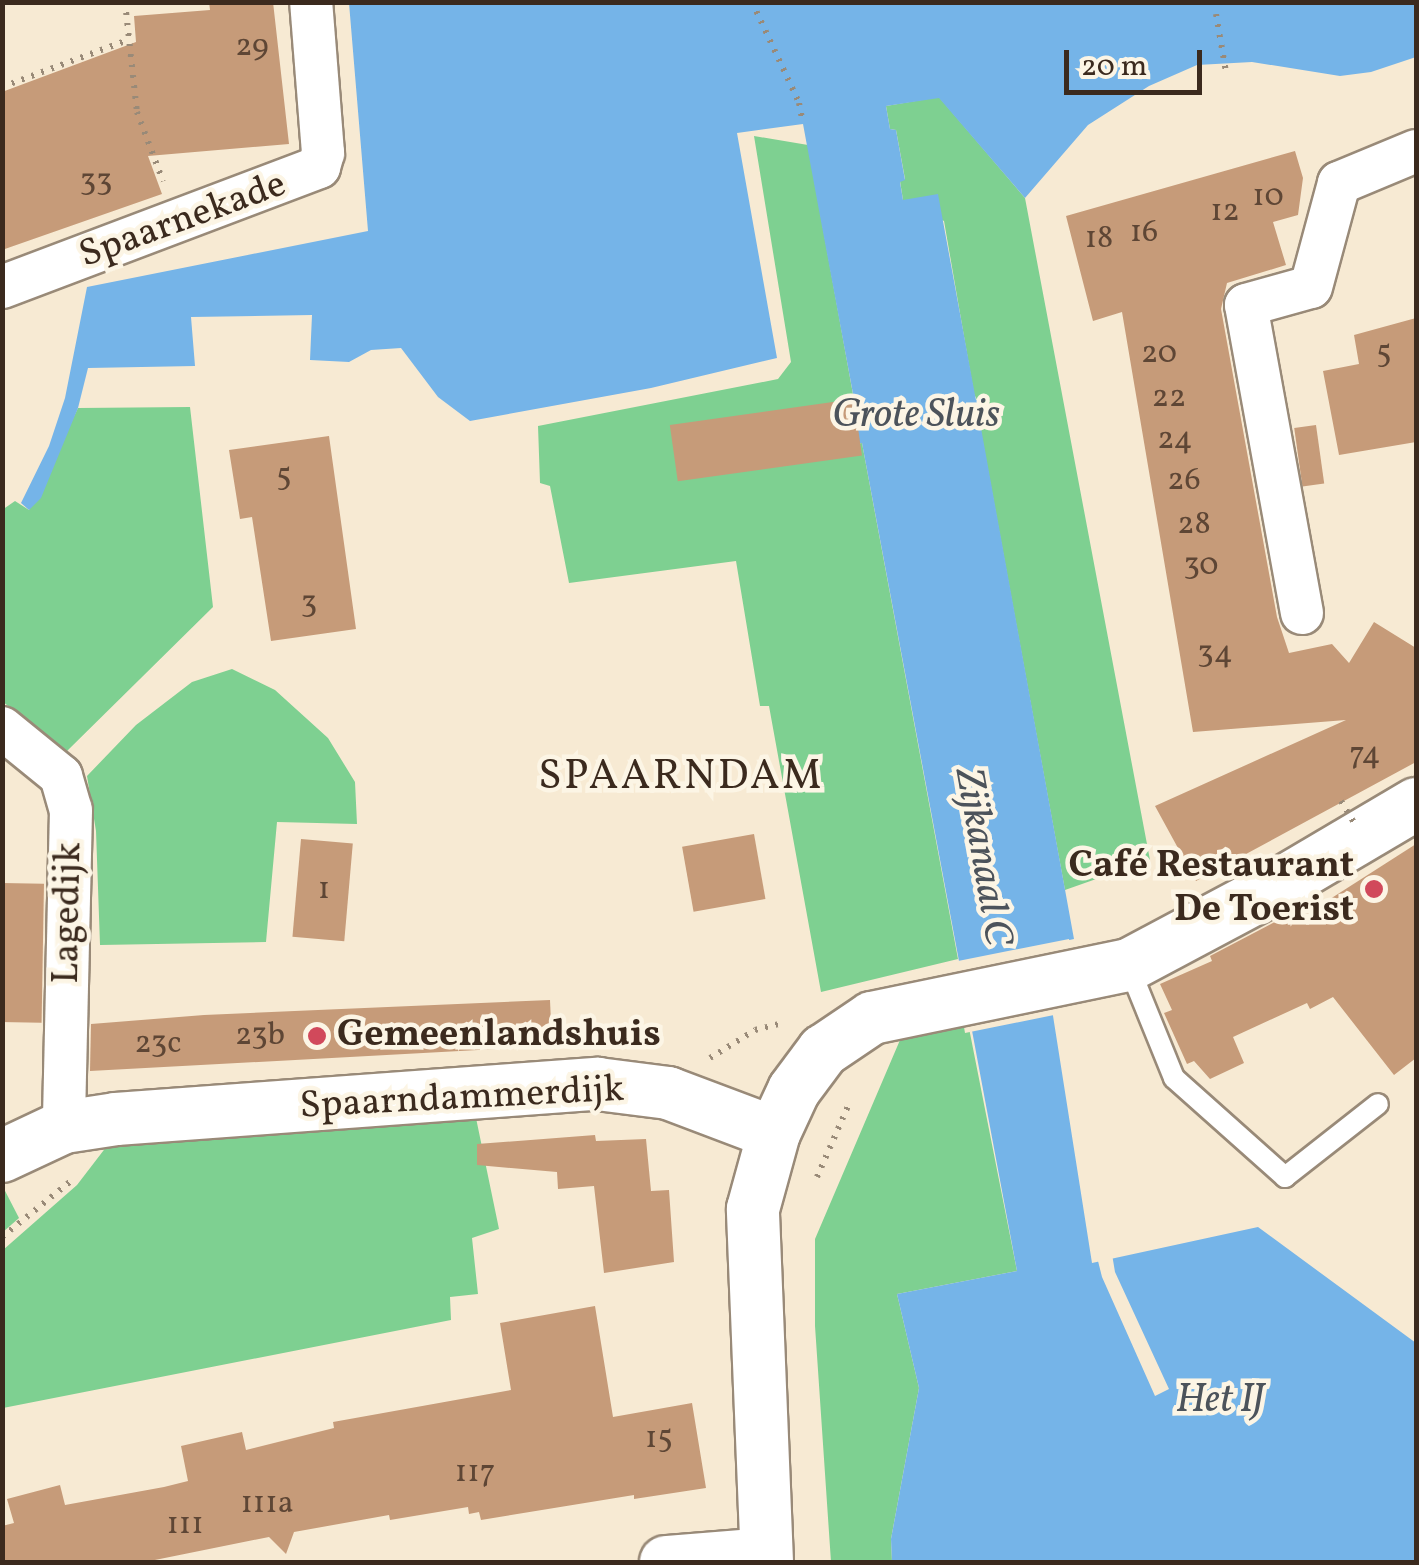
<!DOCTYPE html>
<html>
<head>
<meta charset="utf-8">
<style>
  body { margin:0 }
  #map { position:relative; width:1419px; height:1565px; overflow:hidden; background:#f7ead3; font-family:Vollkorn,serif }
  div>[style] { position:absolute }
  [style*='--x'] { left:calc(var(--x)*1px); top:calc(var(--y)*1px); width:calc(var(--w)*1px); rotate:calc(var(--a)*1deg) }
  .green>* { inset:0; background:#7ed091 }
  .water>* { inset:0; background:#75b4e8 }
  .pier>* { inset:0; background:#f7ead3 }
  .building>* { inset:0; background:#c69b79; transform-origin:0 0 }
  .path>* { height:6px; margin-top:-3px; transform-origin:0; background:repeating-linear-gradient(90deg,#998a78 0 2.5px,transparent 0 10.5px) }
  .roads { filter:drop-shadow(2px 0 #998a78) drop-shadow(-2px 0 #998a78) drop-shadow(0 2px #998a78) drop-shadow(0 -2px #998a78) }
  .service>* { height:20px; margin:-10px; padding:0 10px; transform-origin:10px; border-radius:10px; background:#fff }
  .minor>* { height:42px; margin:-21px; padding:0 21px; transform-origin:21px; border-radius:21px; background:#fff }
  .tertiary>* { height:52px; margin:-26px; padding:0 26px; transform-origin:26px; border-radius:26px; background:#fff }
  .path-bridge>* { height:6px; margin-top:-3px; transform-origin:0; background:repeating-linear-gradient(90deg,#998a78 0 2.5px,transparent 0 10.5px) }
  .dots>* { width:28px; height:28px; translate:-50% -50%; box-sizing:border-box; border:5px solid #fcf5e5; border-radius:50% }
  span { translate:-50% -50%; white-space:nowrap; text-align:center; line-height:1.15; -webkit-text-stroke:9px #fcf5e5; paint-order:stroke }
  .number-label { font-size:32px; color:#5e4635 }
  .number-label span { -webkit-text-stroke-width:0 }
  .street-label { font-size:38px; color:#3b2a1e }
  .poi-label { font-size:38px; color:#3b2a1e; font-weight:700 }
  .right { translate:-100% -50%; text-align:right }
  .left { translate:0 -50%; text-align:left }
  .water-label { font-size:40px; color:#4c535b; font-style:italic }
  .quarter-label { font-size:42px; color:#3b2a1e; letter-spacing:2.5px }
  .frame { position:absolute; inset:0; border:5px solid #3b2a1e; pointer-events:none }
  .scale { position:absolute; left:1064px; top:50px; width:138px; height:45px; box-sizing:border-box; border:5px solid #3b2a1e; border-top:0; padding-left:12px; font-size:30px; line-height:35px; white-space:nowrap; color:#3b2a1e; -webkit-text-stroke:8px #fcf5e5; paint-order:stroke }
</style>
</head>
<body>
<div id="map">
  <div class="green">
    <i style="clip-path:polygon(939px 97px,1025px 198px,1150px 860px,1065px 890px,978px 416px,985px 415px,974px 394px,944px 221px,903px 200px,900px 181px,905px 179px,896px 130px,890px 129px,886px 106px)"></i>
    <i style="clip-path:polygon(754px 136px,808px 145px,856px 411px,691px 476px,862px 443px,958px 959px,821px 992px,769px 706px,760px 706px,736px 561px,569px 583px,550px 486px,540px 483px,538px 426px,778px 379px,791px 362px)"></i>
    <i style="clip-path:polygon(190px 407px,213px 607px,67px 751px,3px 702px,2px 510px,15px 501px,29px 510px,78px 408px)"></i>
    <i style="clip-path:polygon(232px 669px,275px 690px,328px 738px,355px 782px,357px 824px,277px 822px,266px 942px,100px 945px,96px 831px,87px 776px,136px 725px,192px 682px)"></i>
    <i style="clip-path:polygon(967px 1018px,1017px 1271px,897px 1294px,919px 1388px,891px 1539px,892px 1562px,831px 1562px,815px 1326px,815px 1239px,900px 1040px,920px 1021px)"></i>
    <i style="clip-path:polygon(476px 1118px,499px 1229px,472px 1238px,478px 1294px,450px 1297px,451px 1320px,3px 1408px,3px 1250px,77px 1185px,110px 1142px)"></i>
    <i style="clip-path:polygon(2px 1185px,19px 1218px,3px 1232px,2px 1232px)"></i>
  </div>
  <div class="water">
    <i style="clip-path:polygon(349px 3px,1416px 3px,1416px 57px,1371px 72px,1340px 76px,1252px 62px,1197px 65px,1149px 86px,1088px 125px,1025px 198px,939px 98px,886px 106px,890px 129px,896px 130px,905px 180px,900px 182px,903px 200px,938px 194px,975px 395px,976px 400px,982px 399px,985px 415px,979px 417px,1074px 939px,1042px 946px,1092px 1263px,1258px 1227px,1416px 1343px,1416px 1562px,892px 1562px,891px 1539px,919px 1388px,897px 1294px,1017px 1271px,862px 443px,690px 476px,684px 444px,856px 410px,803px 124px,737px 133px,777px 358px,651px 388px,470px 421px,438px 397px,401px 348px,371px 350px,349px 362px,310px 360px,312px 315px,191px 317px,195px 366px,88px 368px,78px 408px,41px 498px,29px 510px,21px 503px,49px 446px,65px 398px,87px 287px,368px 231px)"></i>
  </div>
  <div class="pier">
    <i style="clip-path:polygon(1069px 939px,1070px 945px,1048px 949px,1059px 1014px,965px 1033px,953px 962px)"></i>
    <i style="clip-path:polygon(1112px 1254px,1115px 1272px,1169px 1389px,1155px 1396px,1102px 1277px,1097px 1257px)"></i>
  </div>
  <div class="building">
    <i style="clip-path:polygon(209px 2px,273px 2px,289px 144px,148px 156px,162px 194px,2px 250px,2px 92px,136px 42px,134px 16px,210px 10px)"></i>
    <i style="clip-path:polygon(1295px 151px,1303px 178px,1298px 215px,1273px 222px,1286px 265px,1227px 283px,1221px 309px,1277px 617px,1289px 653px,1332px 644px,1349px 663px,1374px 622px,1416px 648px,1416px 762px,1196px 881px,1155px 806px,1346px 720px,1193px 732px,1122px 312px,1093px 321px,1066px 216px)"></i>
    <i style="clip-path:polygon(1416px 318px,1416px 442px,1339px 455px,1323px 371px,1359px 364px,1354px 335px)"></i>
    <i style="left:854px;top:399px;width:57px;height:186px;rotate:82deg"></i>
    <i style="left:1316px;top:425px;width:59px;height:22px;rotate:82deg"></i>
    <i style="clip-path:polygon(329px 436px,356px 629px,271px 641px,252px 517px,240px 519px,229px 450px)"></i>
    <i style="left:754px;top:834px;width:66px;height:73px;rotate:80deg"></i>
    <i style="left:301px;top:839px;width:52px;height:98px;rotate:5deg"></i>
    <i style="clip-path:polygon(1416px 844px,1416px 1058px,1394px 1075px,1333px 997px,1310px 1009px,1307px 1003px,1233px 1037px,1244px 1063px,1210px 1079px,1194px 1061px,1187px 1064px,1164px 1013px,1172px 1010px,1160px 984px,1212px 961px,1210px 956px,1313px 902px,1316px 908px)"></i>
    <i style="left:2px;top:883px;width:42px;height:139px;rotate:1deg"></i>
    <i style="clip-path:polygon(550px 1000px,552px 1046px,90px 1071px,91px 1024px,204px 1015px)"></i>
    <i style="clip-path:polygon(595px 1135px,596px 1141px,646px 1139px,651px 1191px,669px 1190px,674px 1262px,604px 1273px,594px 1186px,558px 1189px,557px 1172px,477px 1165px,477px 1144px)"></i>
    <i style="clip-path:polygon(595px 1306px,613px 1417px,692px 1403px,706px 1488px,634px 1499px,634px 1495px,481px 1520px,479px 1512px,469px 1514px,468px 1507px,390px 1520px,389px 1515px,294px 1532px,286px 1554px,269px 1537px,145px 1562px,2px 1562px,2px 1526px,14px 1523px,7px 1499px,60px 1485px,65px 1505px,164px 1487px,188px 1481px,181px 1446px,242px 1432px,246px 1450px,334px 1428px,333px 1422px,511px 1390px,500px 1323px)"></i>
  </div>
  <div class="path">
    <i style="--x:125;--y:2;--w:111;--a:83.8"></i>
    <i style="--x:137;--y:112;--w:74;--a:69.4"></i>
    <i style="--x:752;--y:2;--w:111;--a:65"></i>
    <i style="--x:799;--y:103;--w:16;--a:79"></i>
    <i style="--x:1216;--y:14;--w:59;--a:80.2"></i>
    <i style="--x:2;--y:87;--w:134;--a:-20.5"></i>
    <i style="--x:710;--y:1058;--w:53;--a:-31.9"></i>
    <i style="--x:755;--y:1030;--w:25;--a:-14"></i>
    <i style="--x:817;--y:1177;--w:77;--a:-66.4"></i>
    <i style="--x:2;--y:1237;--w:89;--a:-39.1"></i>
  </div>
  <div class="roads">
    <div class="service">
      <i style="--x:1129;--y:967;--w:120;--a:67.9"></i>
      <i style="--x:1174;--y:1078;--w:149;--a:41.7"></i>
      <i style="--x:1285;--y:1177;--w:118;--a:-38.1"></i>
    </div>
    <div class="minor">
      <i style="--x:2;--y:287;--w:339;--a:-20.7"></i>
      <i style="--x:319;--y:167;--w:15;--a:-74"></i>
      <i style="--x:323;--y:153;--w:151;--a:-94.5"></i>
      <i style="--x:1302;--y:613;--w:313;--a:-100.3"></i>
      <i style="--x:1246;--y:305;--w:67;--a:-15.5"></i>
      <i style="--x:1311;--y:287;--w:108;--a:-74.9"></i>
      <i style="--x:1339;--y:183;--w:83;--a:-22.6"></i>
      <i style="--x:2;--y:728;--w:76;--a:39.1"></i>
      <i style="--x:61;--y:776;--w:35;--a:74"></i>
      <i style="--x:71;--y:810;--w:317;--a:91.3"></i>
    </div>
    <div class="tertiary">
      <i style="--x:2;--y:1156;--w:68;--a:-25.1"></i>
      <i style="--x:64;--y:1127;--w:53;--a:-8.7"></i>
      <i style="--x:116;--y:1119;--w:483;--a:-4.2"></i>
      <i style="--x:598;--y:1084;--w:71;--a:7.3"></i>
      <i style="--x:668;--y:1093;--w:113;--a:20.7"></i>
      <i style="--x:666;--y:1562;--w:100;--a:-4.6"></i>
      <i style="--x:767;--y:1562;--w:353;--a:-92.3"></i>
      <i style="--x:753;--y:1209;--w:79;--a:-74.6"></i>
      <i style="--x:774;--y:1133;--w:47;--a:-65.1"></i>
      <i style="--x:794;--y:1090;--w:49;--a:-53.4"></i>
      <i style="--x:823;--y:1051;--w:59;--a:-34"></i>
      <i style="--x:872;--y:1018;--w:262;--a:-11.7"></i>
      <i style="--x:1129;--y:965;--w:164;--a:-28"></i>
      <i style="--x:1274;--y:888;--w:165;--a:-30.6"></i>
    </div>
  </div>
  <div class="path-bridge">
    <i style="--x:1341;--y:801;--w:26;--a:59"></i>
  </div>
  <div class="dots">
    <i style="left:1374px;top:889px;background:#d1495b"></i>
    <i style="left:317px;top:1036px;background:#d1495b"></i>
  </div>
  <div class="number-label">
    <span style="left:252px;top:47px">29</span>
    <span style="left:96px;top:182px">33</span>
    <span style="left:1268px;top:197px">10</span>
    <span style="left:1225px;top:212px">12</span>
    <span style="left:1144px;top:233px">16</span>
    <span style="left:1099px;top:239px">18</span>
    <span style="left:1159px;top:354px">20</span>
    <span style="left:1384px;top:354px">5</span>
    <span style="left:1169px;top:398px">22</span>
    <span style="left:1175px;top:440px">24</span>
    <span style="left:284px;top:477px">5</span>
    <span style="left:1184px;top:481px">26</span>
    <span style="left:1194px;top:525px">28</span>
    <span style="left:1201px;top:566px">30</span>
    <span style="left:309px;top:604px">3</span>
    <span style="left:1215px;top:654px">34</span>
    <span style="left:1365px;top:755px">74</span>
    <span style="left:324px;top:890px">1</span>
    <span style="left:260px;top:1036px">23b</span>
    <span style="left:158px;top:1044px">23c</span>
    <span style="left:659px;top:1439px">15</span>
    <span style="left:475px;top:1473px">117</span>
    <span style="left:267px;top:1504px">111a</span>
    <span style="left:185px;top:1525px">111</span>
  </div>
  <div class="street-label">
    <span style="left:183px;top:221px;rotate:-20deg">Spaarnekade</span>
    <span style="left:69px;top:913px;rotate:-89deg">Lagedijk</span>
    <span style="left:462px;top:1099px;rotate:-3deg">Spaarndammerdijk</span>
  </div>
  <div class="poi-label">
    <span class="right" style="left:1354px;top:889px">Café Restaurant<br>De Toerist</span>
    <span class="left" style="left:337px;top:1036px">Gemeenlandshuis</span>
  </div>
  <div class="water-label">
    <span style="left:916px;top:416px">Grote Sluis</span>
    <span style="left:982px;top:857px;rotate:80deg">Zijkanaal C</span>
    <span style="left:1220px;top:1401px">Het IJ</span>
  </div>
  <div class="quarter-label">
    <span style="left:681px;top:778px">SPAARNDAM</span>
  </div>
  <div class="frame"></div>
  <div class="scale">20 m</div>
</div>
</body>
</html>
